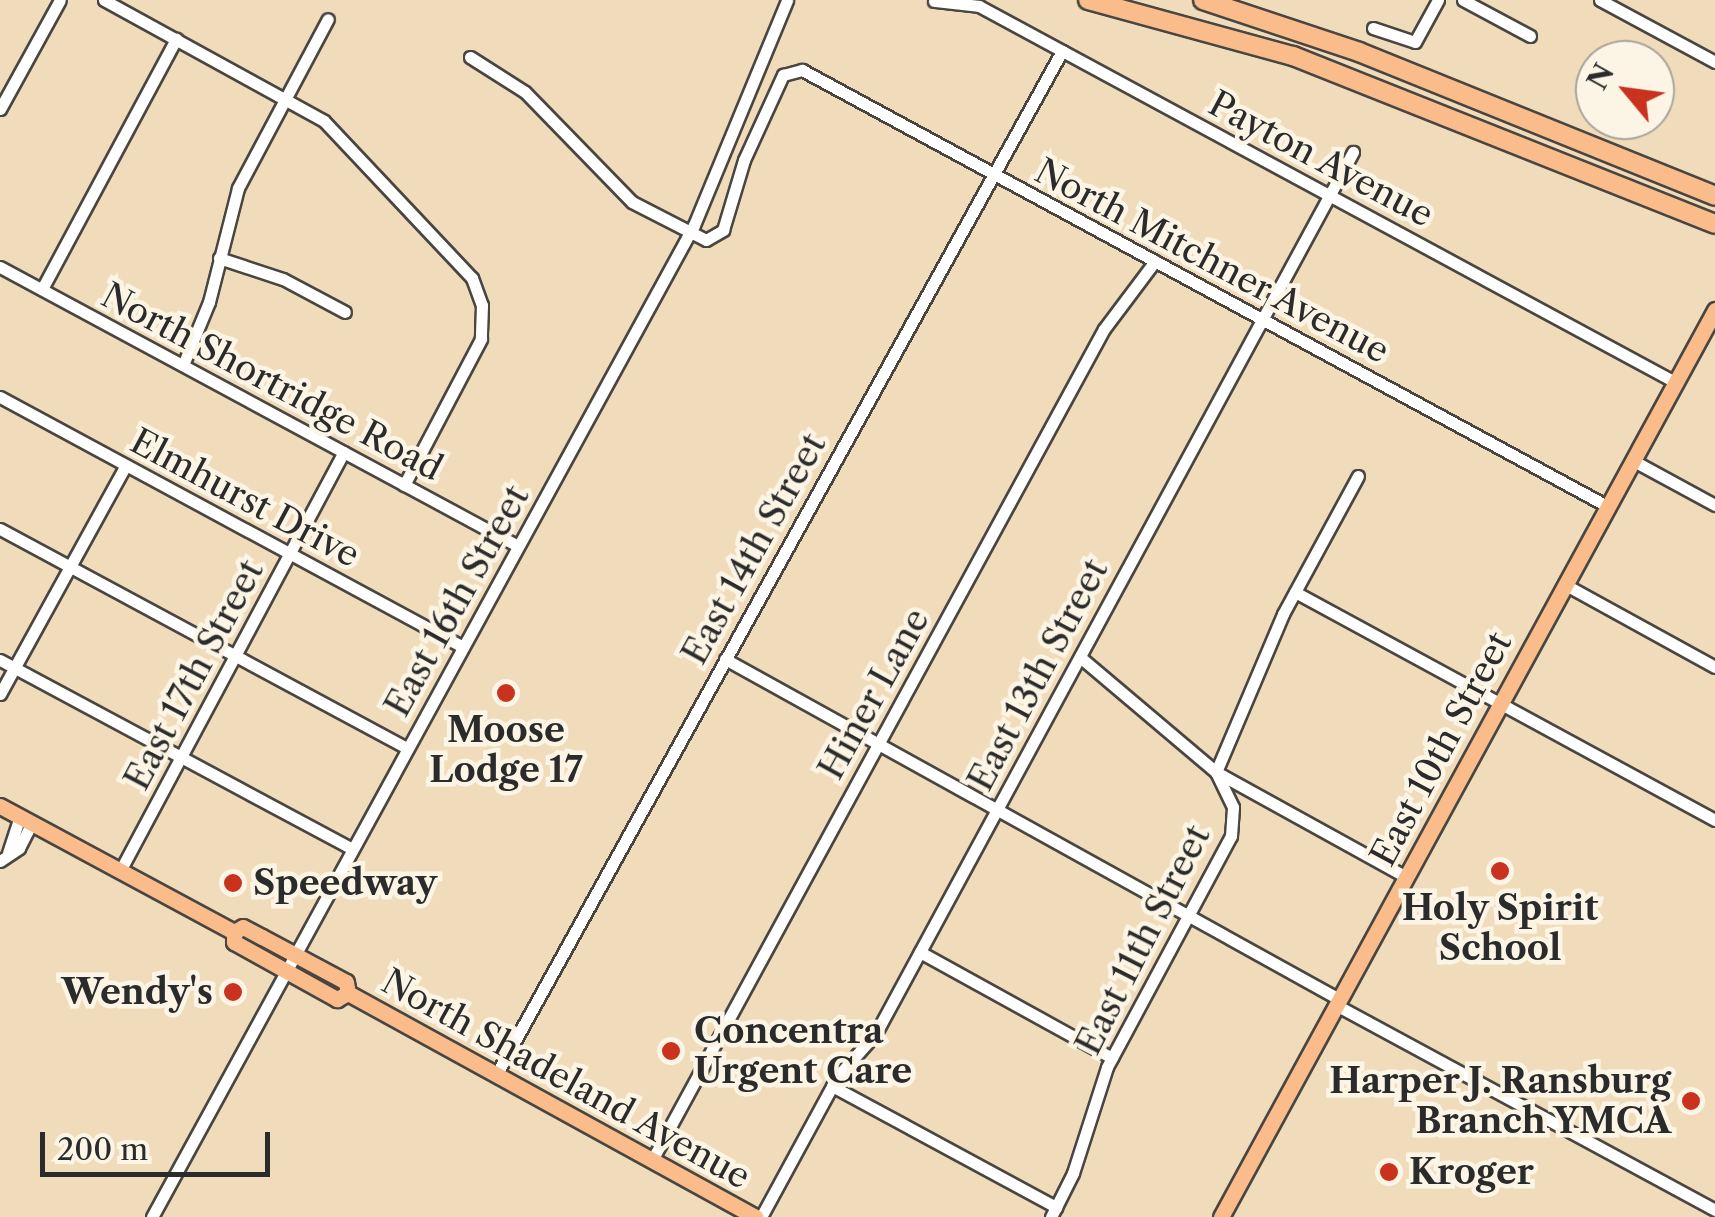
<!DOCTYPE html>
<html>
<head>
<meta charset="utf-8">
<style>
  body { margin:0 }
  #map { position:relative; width:1715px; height:1217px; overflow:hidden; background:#f0dcbb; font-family:"Libre Caslon Text",serif }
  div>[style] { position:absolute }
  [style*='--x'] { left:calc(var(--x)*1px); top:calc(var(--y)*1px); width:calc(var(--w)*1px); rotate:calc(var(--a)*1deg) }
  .roads { filter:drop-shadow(2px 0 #494641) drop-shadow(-2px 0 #494641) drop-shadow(0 2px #494641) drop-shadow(0 -2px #494641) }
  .minor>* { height:11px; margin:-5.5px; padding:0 5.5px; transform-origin:5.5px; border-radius:5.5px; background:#fff }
  .major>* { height:15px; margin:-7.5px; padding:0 7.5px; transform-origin:7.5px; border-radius:7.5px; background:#fabc8b }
  .highway>* { height:18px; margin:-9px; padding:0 9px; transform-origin:9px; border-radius:9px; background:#fabc8b }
  .dots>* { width:28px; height:28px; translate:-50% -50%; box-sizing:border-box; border:5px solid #fcf5e5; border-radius:50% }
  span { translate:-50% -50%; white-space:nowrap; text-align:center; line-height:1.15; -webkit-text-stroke:9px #fcf5e5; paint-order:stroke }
  .street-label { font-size:35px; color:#2b2b2b }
  .poi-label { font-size:35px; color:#2b2b2b; font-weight:700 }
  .left { translate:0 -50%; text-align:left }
  .right { translate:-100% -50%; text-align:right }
  .north { position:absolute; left:1575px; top:40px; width:100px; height:100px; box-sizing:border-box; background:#fcf5e5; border:2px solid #a8a49b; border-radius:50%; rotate:299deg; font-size:28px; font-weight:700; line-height:40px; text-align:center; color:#2b2b2b }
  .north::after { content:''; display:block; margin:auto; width:35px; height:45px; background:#c8321e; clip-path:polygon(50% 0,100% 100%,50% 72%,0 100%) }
  .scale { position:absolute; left:40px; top:1132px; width:230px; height:45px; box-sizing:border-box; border:5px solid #2b2b2b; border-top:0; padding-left:12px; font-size:30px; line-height:35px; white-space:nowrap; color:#2b2b2b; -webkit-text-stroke:8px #fcf5e5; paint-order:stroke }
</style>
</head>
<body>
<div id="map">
  <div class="roads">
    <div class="minor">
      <i style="--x:104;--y:0;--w:251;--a:28.8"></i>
      <i style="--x:324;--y:121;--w:216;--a:46.7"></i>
      <i style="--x:472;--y:278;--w:29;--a:70"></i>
      <i style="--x:482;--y:305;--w:34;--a:92"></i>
      <i style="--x:481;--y:339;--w:165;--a:117.8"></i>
      <i style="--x:1463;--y:0;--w:76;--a:28.2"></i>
      <i style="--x:1600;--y:0;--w:131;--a:28.3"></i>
      <i style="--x:934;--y:1;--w:45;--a:6.3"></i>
      <i style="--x:979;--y:6;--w:791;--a:28.38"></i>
      <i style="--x:1373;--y:28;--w:44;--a:18.4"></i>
      <i style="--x:1415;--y:42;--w:48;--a:-61.3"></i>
      <i style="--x:470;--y:57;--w:65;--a:32.5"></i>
      <i style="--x:525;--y:92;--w:153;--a:45.8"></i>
      <i style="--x:632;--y:202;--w:83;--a:27.2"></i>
      <i style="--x:706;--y:240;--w:20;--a:-30"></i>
      <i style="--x:723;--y:230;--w:73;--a:-73.3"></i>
      <i style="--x:744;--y:160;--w:94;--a:-65.4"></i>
      <i style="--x:783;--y:75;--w:20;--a:-15"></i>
      <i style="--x:802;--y:70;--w:915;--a:28.44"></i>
      <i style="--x:0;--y:109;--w:124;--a:-61.2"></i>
      <i style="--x:219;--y:258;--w:67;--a:18.2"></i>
      <i style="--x:283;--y:279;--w:70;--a:28"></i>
      <i style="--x:0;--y:267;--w:588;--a:28.31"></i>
      <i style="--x:42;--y:289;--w:284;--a:-61.8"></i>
      <i style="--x:183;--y:365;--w:68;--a:-67.6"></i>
      <i style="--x:209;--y:302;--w:118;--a:-75.7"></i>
      <i style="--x:238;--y:188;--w:191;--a:-62"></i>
      <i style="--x:0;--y:397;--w:526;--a:28.37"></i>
      <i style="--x:1632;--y:460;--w:94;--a:28.5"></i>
      <i style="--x:0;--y:529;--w:462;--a:28.3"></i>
      <i style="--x:1564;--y:584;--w:172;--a:28.8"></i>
      <i style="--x:1295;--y:592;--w:478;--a:28.5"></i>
      <i style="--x:1080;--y:657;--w:178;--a:40.2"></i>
      <i style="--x:1216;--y:772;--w:217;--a:28.9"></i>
      <i style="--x:725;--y:659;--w:702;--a:28.98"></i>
      <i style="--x:0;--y:660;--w:400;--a:28.2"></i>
      <i style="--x:0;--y:694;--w:261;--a:-61.2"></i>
      <i style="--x:8;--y:853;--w:38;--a:-72"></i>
      <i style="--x:0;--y:861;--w:23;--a:-34"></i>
      <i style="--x:19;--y:848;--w:28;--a:-63"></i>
      <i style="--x:120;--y:871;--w:475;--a:-61.9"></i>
      <i style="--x:920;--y:952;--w:219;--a:28.9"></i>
      <i style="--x:1336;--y:1005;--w:431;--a:28.4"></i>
      <i style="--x:496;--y:1075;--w:1170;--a:-61.07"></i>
      <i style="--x:832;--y:1086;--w:255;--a:28.4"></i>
      <i style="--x:652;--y:1160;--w:946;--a:-61.46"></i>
      <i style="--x:1104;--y:329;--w:85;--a:-53.1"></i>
      <i style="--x:152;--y:1217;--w:1130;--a:-61.35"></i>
      <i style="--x:694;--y:225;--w:243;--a:-67.5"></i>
      <i style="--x:761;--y:1217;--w:159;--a:-61.5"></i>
      <i style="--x:837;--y:1077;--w:59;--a:-48.4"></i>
      <i style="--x:876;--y:1033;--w:1002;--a:-61.57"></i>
      <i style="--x:1051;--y:1217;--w:49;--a:-63.4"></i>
      <i style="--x:1073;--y:1173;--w:111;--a:-72.2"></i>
      <i style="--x:1107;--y:1067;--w:262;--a:-61.8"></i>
      <i style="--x:1231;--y:836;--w:29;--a:-86"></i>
      <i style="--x:1233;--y:807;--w:39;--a:-116"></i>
      <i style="--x:1216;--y:772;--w:172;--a:-67"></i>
      <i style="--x:1283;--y:614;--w:157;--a:-61.5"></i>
    </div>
    <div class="major">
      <i style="--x:0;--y:806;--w:266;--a:28.3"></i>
      <i style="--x:234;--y:932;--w:10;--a:-29"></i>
      <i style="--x:243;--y:927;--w:21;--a:28"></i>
      <i style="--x:262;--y:937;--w:95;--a:28.2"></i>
      <i style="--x:346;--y:982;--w:11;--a:80"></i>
      <i style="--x:234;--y:932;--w:10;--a:90"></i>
      <i style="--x:234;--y:942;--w:118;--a:29"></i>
      <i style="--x:337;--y:999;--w:13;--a:-29"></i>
      <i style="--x:348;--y:993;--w:465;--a:28.8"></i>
      <i style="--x:1221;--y:1217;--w:1033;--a:-61.42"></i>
    </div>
    <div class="highway">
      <i style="--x:1088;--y:0;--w:213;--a:15.3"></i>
      <i style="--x:1293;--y:56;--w:454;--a:21.7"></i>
      <i style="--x:1203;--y:0;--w:164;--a:18.4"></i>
      <i style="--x:1359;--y:52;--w:384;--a:22"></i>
    </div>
  </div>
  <div class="dots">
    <i style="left:506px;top:693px;background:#c8321e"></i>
    <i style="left:1500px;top:871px;background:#c8321e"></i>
    <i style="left:233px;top:883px;background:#c8321e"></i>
    <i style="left:233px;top:992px;background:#c8321e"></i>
    <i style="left:671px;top:1051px;background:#c8321e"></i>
    <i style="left:1691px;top:1101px;background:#c8321e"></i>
    <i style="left:1389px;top:1172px;background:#c8321e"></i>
  </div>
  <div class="street-label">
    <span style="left:1321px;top:159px;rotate:28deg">Payton Avenue</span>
    <span style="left:1212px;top:261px;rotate:28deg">North Mitchner Avenue</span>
    <span style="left:272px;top:382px;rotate:28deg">North Shortridge Road</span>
    <span style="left:245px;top:498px;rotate:28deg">Elmhurst Drive</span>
    <span style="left:754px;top:549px;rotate:-61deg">East 14th Street</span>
    <span style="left:457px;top:601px;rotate:-61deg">East 16th Street</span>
    <span style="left:194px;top:675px;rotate:-62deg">East 17th Street</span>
    <span style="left:1038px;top:675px;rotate:-62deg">East 13th Street</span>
    <span style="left:874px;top:694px;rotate:-61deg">Hiner Lane</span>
    <span style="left:1441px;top:749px;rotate:-62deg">East 10th Street</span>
    <span style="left:1143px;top:940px;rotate:-63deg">East 11th Street</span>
    <span style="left:566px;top:1079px;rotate:29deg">North Shadeland Avenue</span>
  </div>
  <div class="poi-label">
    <span style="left:506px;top:750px">Moose<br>Lodge 17</span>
    <span class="left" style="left:253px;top:883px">Speedway</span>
    <span style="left:1500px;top:928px">Holy Spirit<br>School</span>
    <span class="right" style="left:213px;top:992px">Wendy's</span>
    <span class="left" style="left:694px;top:1051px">Concentra<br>Urgent Care</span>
    <span class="right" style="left:1671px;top:1101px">Harper J. Ransburg<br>Branch YMCA</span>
    <span class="left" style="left:1409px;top:1172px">Kroger</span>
  </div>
  <div class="north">N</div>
  <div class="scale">200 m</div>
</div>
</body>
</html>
